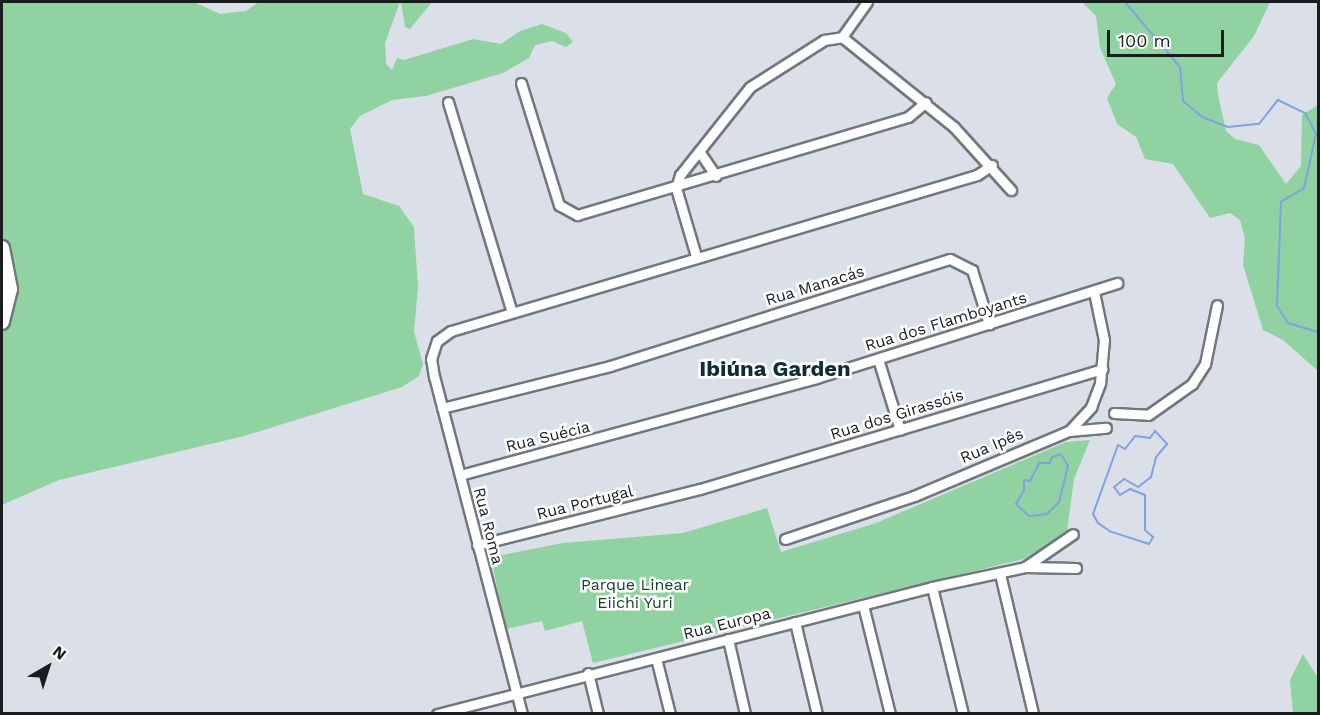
<!DOCTYPE html>
<html>
<head>
<meta charset="utf-8">
<style>
  body { margin:0 }
  #map { position:relative; width:1320px; height:715px; overflow:hidden; background:#dbe0e8; font-family:"Work Sans",sans-serif }
  div>[style] { position:absolute }
  [style*='--x'] { left:calc(var(--x)*1px); top:calc(var(--y)*1px); width:calc(var(--w)*1px); rotate:calc(var(--a)*1deg) }
  .green>* { inset:0; background:#90d2a2 }
  .stream>* { height:2px; margin:-1px; padding:0 1px; transform-origin:1px; border-radius:1px; background:#81a2e2 }
  .roads { filter:drop-shadow(2px 0 #72777e) drop-shadow(-2px 0 #72777e) drop-shadow(0 2px #72777e) drop-shadow(0 -2px #72777e) }
  .street>* { height:9px; margin:-4.5px; padding:0 4.5px; transform-origin:4.5px; border-radius:4.5px; background:#fff }
  .secondary>* { height:14px; margin:-7px; padding:0 7px; transform-origin:7px; border-radius:7px; background:#fff }
  span { translate:-50% -50%; white-space:nowrap; text-align:center; line-height:1.15; -webkit-text-stroke:5px #fff; paint-order:stroke }
  .street-label { font-size:16px; color:#1a1c1f }
  .park-label { font-size:16px; color:#114625 }
  .district-label { font-size:22px; color:#0d2e35; font-weight:700 }
  .frame { position:absolute; inset:0; border:3px solid #1a1c1f; pointer-events:none }
  .north { position:absolute; left:18px; top:637px; width:60px; height:60px; -webkit-text-stroke:4px #fff; paint-order:stroke; rotate:39deg; font-size:16px; font-weight:700; line-height:24px; text-align:center; color:#1a1c1f }
  .north::after { content:''; display:block; margin:auto; width:21px; height:27px; background:#1a1c1f; clip-path:polygon(50% 0,100% 100%,50% 72%,0 100%) }
  .scale { position:absolute; left:1107px; top:30px; width:117px; height:27px; box-sizing:border-box; border:3px solid #1a1c1f; border-top:0; padding-left:8px; font-size:18px; line-height:21px; white-space:nowrap; color:#1a1c1f; -webkit-text-stroke:4px #fff; paint-order:stroke }
</style>
</head>
<body>
<div id="map">
  <div class="green">
    <i style="clip-path:polygon(2px 2px,194px 2px,220px 14px,246px 11px,259px 2px,400px 2px,385px 43px,386px 64px,392px 70px,397px 58px,404px 60px,473px 39px,501px 44px,520px 31px,542px 24px,566px 33px,573px 42px,566px 47px,552px 41px,535px 45px,529px 58px,503px 73px,426px 96px,392px 100px,360px 116px,350px 129px,363px 194px,399px 206px,414px 227px,418px 287px,414px 332px,423px 364px,419px 376px,402px 387px,244px 436px,59px 480px,2px 505px,2px 317px,6px 304px,2px 253px)"></i>
    <i style="clip-path:polygon(401px 2px,432px 2px,410px 29px,405px 27px)"></i>
    <i style="clip-path:polygon(1082px 2px,1270px 2px,1254px 36px,1217px 83px,1218px 95px,1226px 131px,1235px 139px,1259px 145px,1286px 184px,1301px 166px,1302px 115px,1318px 105px,1318px 371px,1283px 340px,1263px 330px,1243px 265px,1245px 238px,1240px 220px,1230px 213px,1210px 218px,1173px 164px,1145px 159px,1136px 137px,1117px 124px,1107px 98px,1116px 84px,1100px 48px,1096px 16px)"></i>
    <i style="clip-path:polygon(1090px 440px,1074px 479px,1067px 532px,1024px 559px,593px 663px,582px 621px,545px 631px,542px 621px,506px 629px,493px 568px,497px 556px,563px 543px,683px 533px,767px 508px,781px 552px,876px 523px,1066px 442px)"></i>
    <i style="clip-path:polygon(1303px 654px,1318px 678px,1318px 713px,1293px 713px,1290px 680px)"></i>
  </div>
  <div class="stream">
    <i style="--x:1125;--y:2;--w:85;--a:49.8"></i>
    <i style="--x:1180;--y:67;--w:34;--a:85"></i>
    <i style="--x:1183;--y:101;--w:25;--a:40"></i>
    <i style="--x:1202;--y:117;--w:28;--a:21"></i>
    <i style="--x:1228;--y:127;--w:31;--a:-6"></i>
    <i style="--x:1259;--y:124;--w:31;--a:-52"></i>
    <i style="--x:1278;--y:100;--w:30;--a:26"></i>
    <i style="--x:1305;--y:113;--w:24;--a:62"></i>
    <i style="--x:1316;--y:134;--w:55;--a:102.5"></i>
    <i style="--x:1304;--y:188;--w:27;--a:149"></i>
    <i style="--x:1281;--y:202;--w:104;--a:92.2"></i>
    <i style="--x:1277;--y:306;--w:20;--a:57"></i>
    <i style="--x:1288;--y:323;--w:31;--a:17"></i>
    <i style="--x:1155;--y:431;--w:18;--a:47"></i>
    <i style="--x:1167;--y:444;--w:17;--a:130"></i>
    <i style="--x:1156;--y:457;--w:21;--a:104"></i>
    <i style="--x:1151;--y:477;--w:16;--a:142"></i>
    <i style="--x:1138;--y:487;--w:16;--a:-150"></i>
    <i style="--x:1124;--y:479;--w:13;--a:141"></i>
    <i style="--x:1114;--y:487;--w:10;--a:53"></i>
    <i style="--x:1120;--y:495;--w:12;--a:-31"></i>
    <i style="--x:1130;--y:489;--w:16;--a:22"></i>
    <i style="--x:1145;--y:495;--w:35;--a:90"></i>
    <i style="--x:1145;--y:530;--w:11;--a:41"></i>
    <i style="--x:1153;--y:537;--w:8;--a:120"></i>
    <i style="--x:1149;--y:544;--w:40;--a:-162"></i>
    <i style="--x:1111;--y:532;--w:16;--a:-145"></i>
    <i style="--x:1098;--y:523;--w:10;--a:-119"></i>
    <i style="--x:1093;--y:514;--w:73;--a:-70.1"></i>
    <i style="--x:1118;--y:445;--w:8;--a:30"></i>
    <i style="--x:1125;--y:449;--w:16;--a:-52"></i>
    <i style="--x:1135;--y:436;--w:15;--a:8"></i>
    <i style="--x:1150;--y:438;--w:9;--a:-54"></i>
    <i style="--x:1061;--y:454;--w:14;--a:60"></i>
    <i style="--x:1068;--y:466;--w:37;--a:104"></i>
    <i style="--x:1059;--y:502;--w:17;--a:135"></i>
    <i style="--x:1047;--y:514;--w:18;--a:174"></i>
    <i style="--x:1029;--y:516;--w:18;--a:-137"></i>
    <i style="--x:1016;--y:504;--w:16;--a:-60"></i>
    <i style="--x:1024;--y:490;--w:10;--a:-90"></i>
    <i style="--x:1024;--y:480;--w:6;--a:9"></i>
    <i style="--x:1030;--y:481;--w:20;--a:-63"></i>
    <i style="--x:1039;--y:463;--w:11;--a:0"></i>
    <i style="--x:1050;--y:463;--w:6;--a:-72"></i>
    <i style="--x:1052;--y:457;--w:9;--a:-18"></i>
  </div>
  <div class="roads">
    <div class="street">
      <i style="--x:842;--y:37;--w:144;--a:38.8"></i>
      <i style="--x:954;--y:127;--w:85;--a:47.9"></i>
      <i style="--x:842;--y:37;--w:43;--a:-54.5"></i>
      <i style="--x:521;--y:83;--w:128;--a:72.7"></i>
      <i style="--x:559;--y:205;--w:21;--a:29"></i>
      <i style="--x:577;--y:215;--w:345;--a:-16.5"></i>
      <i style="--x:908;--y:117;--w:23;--a:-40"></i>
      <i style="--x:448;--y:102;--w:220;--a:73.1"></i>
      <i style="--x:699;--y:151;--w:30;--a:56"></i>
      <i style="--x:696;--y:256;--w:71;--a:-106.4"></i>
      <i style="--x:676;--y:188;--w:14;--a:-73"></i>
      <i style="--x:680;--y:175;--w:112;--a:-51.5"></i>
      <i style="--x:750;--y:87;--w:88;--a:-32.4"></i>
      <i style="--x:824;--y:40;--w:18;--a:-9"></i>
      <i style="--x:878;--y:359;--w:74;--a:72.8"></i>
      <i style="--x:442;--y:408;--w:173;--a:-14"></i>
      <i style="--x:610;--y:366;--w:356;--a:-17.5"></i>
      <i style="--x:950;--y:259;--w:25;--a:27"></i>
      <i style="--x:972;--y:270;--w:57;--a:72.5"></i>
      <i style="--x:1114;--y:413;--w:34;--a:3"></i>
      <i style="--x:1148;--y:415;--w:54;--a:-35.2"></i>
      <i style="--x:1192;--y:384;--w:24;--a:-57"></i>
      <i style="--x:1205;--y:364;--w:60;--a:-78.5"></i>
      <i style="--x:1069;--y:431;--w:37;--a:-5"></i>
      <i style="--x:460;--y:475;--w:369;--a:-15.2"></i>
      <i style="--x:816;--y:378;--w:316;--a:-17.5"></i>
      <i style="--x:785;--y:539;--w:136;--a:-18.4"></i>
      <i style="--x:914;--y:496;--w:168;--a:-22.8"></i>
      <i style="--x:1069;--y:431;--w:33;--a:-47"></i>
      <i style="--x:1091;--y:407;--w:26;--a:-69"></i>
      <i style="--x:1100;--y:383;--w:43;--a:-84.7"></i>
      <i style="--x:1104;--y:340;--w:49;--a:-101.8"></i>
      <i style="--x:477;--y:545;--w:230;--a:-14.1"></i>
      <i style="--x:700;--y:489;--w:420;--a:-16.6"></i>
      <i style="--x:1025;--y:567;--w:58;--a:-34.5"></i>
      <i style="--x:1000;--y:574;--w:144;--a:76.7"></i>
      <i style="--x:932;--y:587;--w:131;--a:76.3"></i>
      <i style="--x:863;--y:605;--w:112;--a:76.1"></i>
      <i style="--x:795;--y:622;--w:95;--a:76.6"></i>
      <i style="--x:728;--y:639;--w:77;--a:77.2"></i>
      <i style="--x:656;--y:658;--w:58;--a:76"></i>
      <i style="--x:588;--y:673;--w:42;--a:76.3"></i>
      <i style="--x:437;--y:714;--w:511;--a:-14.39"></i>
      <i style="--x:932;--y:587;--w:95;--a:-12.1"></i>
      <i style="--x:1025;--y:567;--w:51;--a:1.1"></i>
      <i style="--x:522;--y:714;--w:348;--a:-104.6"></i>
      <i style="--x:434;--y:377;--w:18;--a:-99"></i>
      <i style="--x:431;--y:359;--w:19;--a:-72"></i>
      <i style="--x:437;--y:341;--w:17;--a:-36"></i>
      <i style="--x:451;--y:331;--w:549;--a:-16.52"></i>
      <i style="--x:977;--y:175;--w:18;--a:-34"></i>
    </div>
    <div class="secondary">
      <i style="--x:2;--y:248;--w:42;--a:79"></i>
      <i style="--x:10;--y:289;--w:34;--a:104"></i>
    </div>
  </div>
  <div class="street-label">
    <span style="left:815px;top:286px;rotate:-17deg">Rua Manacás</span>
    <span style="left:946px;top:322px;rotate:-17deg">Rua dos Flamboyants</span>
    <span style="left:897px;top:415px;rotate:-17deg">Rua dos Girassóis</span>
    <span style="left:548px;top:437px;rotate:-14deg">Rua Suécia</span>
    <span style="left:992px;top:446px;rotate:-23deg">Rua Ipês</span>
    <span style="left:585px;top:503px;rotate:-14deg">Rua Portugal</span>
    <span style="left:488px;top:526px;rotate:76deg">Rua Roma</span>
    <span style="left:727px;top:624px;rotate:-14deg">Rua Europa</span>
  </div>
  <div class="park-label">
    <span style="left:635px;top:594px">Parque Linear<br>Eiichi Yuri</span>
  </div>
  <div class="district-label">
    <span style="left:775px;top:369px">Ibiúna Garden</span>
  </div>
  <div class="frame"></div>
  <div class="north">N</div>
  <div class="scale">100 m</div>
</div>
</body>
</html>
